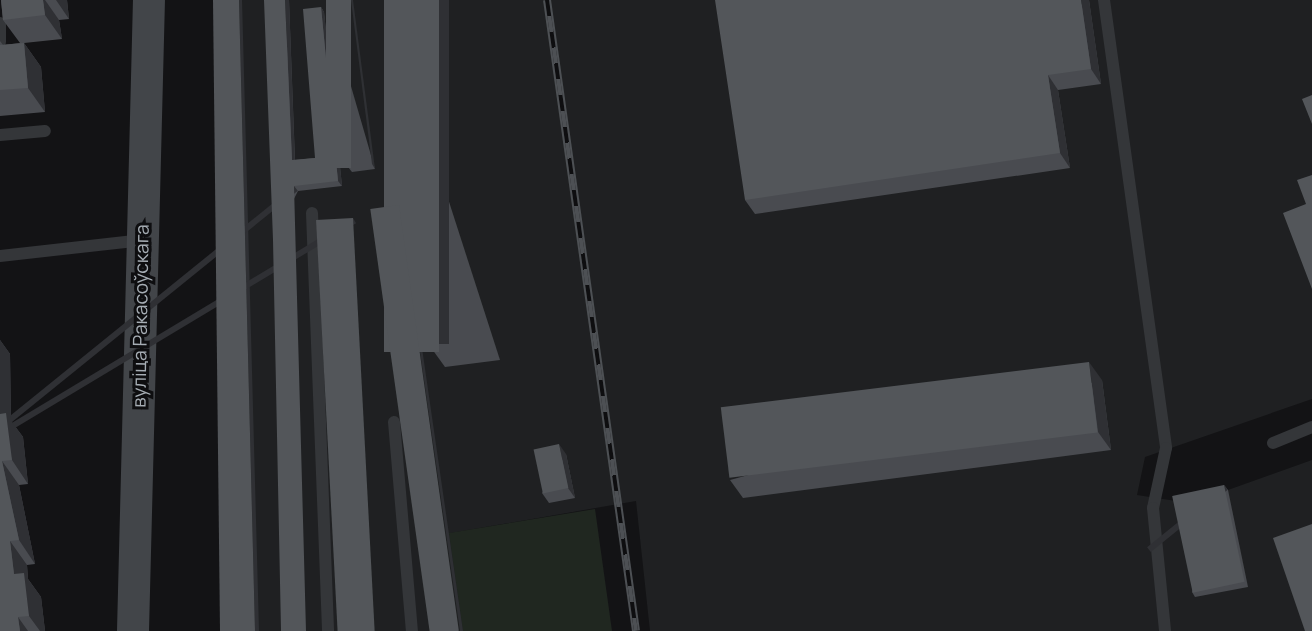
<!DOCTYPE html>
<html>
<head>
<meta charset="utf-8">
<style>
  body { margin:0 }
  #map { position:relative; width:1312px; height:631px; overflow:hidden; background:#131315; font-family:Manrope,sans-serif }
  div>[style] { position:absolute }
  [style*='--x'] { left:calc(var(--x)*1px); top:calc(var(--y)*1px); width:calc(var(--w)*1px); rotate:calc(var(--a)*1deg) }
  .built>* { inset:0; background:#1f2022 }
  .green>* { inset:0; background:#202720 }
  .lane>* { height:12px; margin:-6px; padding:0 6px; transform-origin:6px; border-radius:6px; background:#343639 }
  .secondary>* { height:32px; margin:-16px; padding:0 16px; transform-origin:16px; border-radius:16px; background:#424549 }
  .rail>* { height:8px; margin-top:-4px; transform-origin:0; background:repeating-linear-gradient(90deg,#0e0e10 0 16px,#4d5054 0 32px); box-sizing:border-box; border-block:2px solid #4d5054 }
  .wall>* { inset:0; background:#494b50 }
  .shaded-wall>* { inset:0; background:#2f3034; transform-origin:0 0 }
  .building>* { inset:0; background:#53565a; transform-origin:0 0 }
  span { translate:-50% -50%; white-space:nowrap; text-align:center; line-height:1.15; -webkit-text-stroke:6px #0e0e10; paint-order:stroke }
  .street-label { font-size:19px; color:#a6adb4 }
</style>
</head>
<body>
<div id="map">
  <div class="built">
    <i style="clip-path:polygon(217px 0,1312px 0,1312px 399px,1145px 457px,1137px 495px,1176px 501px,1228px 490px,1312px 460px,1312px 631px,650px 631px,636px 501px,451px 533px,465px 631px,223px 631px)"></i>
  </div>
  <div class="green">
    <i style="clip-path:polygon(595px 509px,612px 631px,463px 631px,449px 533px)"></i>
  </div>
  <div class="lane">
    <i style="--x:1104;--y:0;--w:452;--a:82.1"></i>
    <i style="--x:1166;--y:448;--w:61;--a:102.2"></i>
    <i style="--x:1153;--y:508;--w:124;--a:84.4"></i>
    <i style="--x:0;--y:23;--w:19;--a:90"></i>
    <i style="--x:0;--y:135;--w:45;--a:-5.1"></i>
    <i style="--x:312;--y:213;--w:418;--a:87.8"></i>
    <i style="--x:0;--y:256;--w:144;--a:-6.4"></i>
    <i style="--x:394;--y:422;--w:210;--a:85.1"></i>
    <i style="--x:1273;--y:443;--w:42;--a:-22.3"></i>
  </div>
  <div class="secondary">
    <i style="--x:133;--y:631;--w:631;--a:-88.55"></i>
  </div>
  <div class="rail">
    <i style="--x:547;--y:0;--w:637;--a:81.97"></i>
  </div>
  <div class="wall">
    <i style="clip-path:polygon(1px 0,67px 0,69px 19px,59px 20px,62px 39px,24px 43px,41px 67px,45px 112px,0 116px,0 41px,3px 45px,20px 43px,3px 20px)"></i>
    <i style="clip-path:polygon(289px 0,295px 160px,315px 158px,321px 7px,324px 12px,342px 186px,298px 191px,273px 240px)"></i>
    <i style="clip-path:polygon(326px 0,375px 169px,352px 172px,348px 167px)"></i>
    <i style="clip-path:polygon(384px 0,500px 360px,445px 367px,432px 349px)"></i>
    <i style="clip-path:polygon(1089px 0,1101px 84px,1058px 90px,1070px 168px,755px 214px,745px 200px)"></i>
    <i style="clip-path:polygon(0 340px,10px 354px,11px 421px,23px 437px,28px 484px,19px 485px,35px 564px,27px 565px,28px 579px,41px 597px,45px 631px,0 631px)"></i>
    <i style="clip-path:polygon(1102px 380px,1111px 450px,743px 498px,730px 480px)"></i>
    <i style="clip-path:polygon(566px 454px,575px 498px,549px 503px,542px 493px)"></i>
    <i style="clip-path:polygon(1224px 485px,1228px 490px,1248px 587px,1195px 597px,1192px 592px)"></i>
  </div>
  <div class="shaded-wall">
    <i style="clip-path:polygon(43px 0,45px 0,59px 20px,62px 39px,45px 15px)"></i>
    <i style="clip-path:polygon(56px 0,67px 0,69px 19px)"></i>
    <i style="clip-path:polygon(239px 0,242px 0,259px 631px,255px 631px)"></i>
    <i style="clip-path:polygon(285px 0,289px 0,295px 165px,292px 160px)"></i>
    <i style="clip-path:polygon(351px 0,353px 0,375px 169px,372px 164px)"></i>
    <i style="left:439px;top:0;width:10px;height:344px"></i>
    <i style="clip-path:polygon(1081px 0,1089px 0,1101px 84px,1091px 69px)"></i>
    <i style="clip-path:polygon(321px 7px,324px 12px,342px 186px,338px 181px)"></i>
    <i style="clip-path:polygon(24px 43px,41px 67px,45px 112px,28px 88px)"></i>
    <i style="clip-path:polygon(1048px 75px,1058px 90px,1070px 168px,1060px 153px)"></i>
    <i style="left:294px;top:186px;width:6px;height:445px;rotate:51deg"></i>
    <i style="clip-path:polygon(399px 205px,402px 210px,463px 631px,460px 631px)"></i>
    <i style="left:353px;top:218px;width:6px;height:414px;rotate:59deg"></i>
    <i style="clip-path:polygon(0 340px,10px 354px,11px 421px,23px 437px,28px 484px,12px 460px,0 422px)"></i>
    <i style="clip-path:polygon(1089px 362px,1102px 380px,1111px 450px,1098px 432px)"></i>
    <i style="clip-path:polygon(559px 444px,566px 454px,575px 498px,568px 488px)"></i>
    <i style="clip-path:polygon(2px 461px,19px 485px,35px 564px,19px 540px)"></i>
    <i style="left:1224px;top:485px;width:6px;height:99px;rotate:51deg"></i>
    <i style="clip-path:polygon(10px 541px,27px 565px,28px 579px,41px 597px,45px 631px,40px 631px,29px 616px,14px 574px)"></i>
    <i style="clip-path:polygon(18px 617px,28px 631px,20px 631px)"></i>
  </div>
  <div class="building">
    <i style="clip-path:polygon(1px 0,43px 0,45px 15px,3px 20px)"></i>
    <i style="clip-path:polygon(213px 0,239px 0,255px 631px,220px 631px)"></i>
    <i style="clip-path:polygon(264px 0,285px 0,292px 160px,315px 158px,303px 9px,321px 7px,338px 181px,294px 186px,306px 631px,281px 631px,273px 240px)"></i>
    <i style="left:326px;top:0;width:25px;height:168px"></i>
    <i style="left:384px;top:0;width:55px;height:352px"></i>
    <i style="clip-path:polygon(715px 0,1081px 0,1091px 69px,1048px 75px,1060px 153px,745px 200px)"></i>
    <i style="clip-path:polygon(24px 43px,28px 88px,0 90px,0 45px)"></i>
    <i style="clip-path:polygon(1312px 95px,1312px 124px,1302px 99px)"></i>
    <i style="clip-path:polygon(1312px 175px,1312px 289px,1283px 213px,1306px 204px,1297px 180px)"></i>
    <i style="left:399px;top:205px;width:430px;height:29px;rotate:82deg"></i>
    <i style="left:353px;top:218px;width:414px;height:37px;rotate:87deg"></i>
    <i style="left:1089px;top:362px;width:71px;height:371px;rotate:83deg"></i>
    <i style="clip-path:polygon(6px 413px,12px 460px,2px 461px,19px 540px,10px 541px,14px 574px,24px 573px,29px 616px,18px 617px,20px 631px,0 631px,0 414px)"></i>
    <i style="left:559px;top:444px;width:45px;height:26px;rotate:78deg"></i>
    <i style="left:1224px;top:485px;width:99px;height:53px;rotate:78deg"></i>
    <i style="clip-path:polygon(1312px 524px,1312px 631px,1305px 631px,1273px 538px)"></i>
  </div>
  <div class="street-label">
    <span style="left:141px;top:316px;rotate:-89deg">вуліца Ракасоўскага</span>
  </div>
</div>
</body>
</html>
